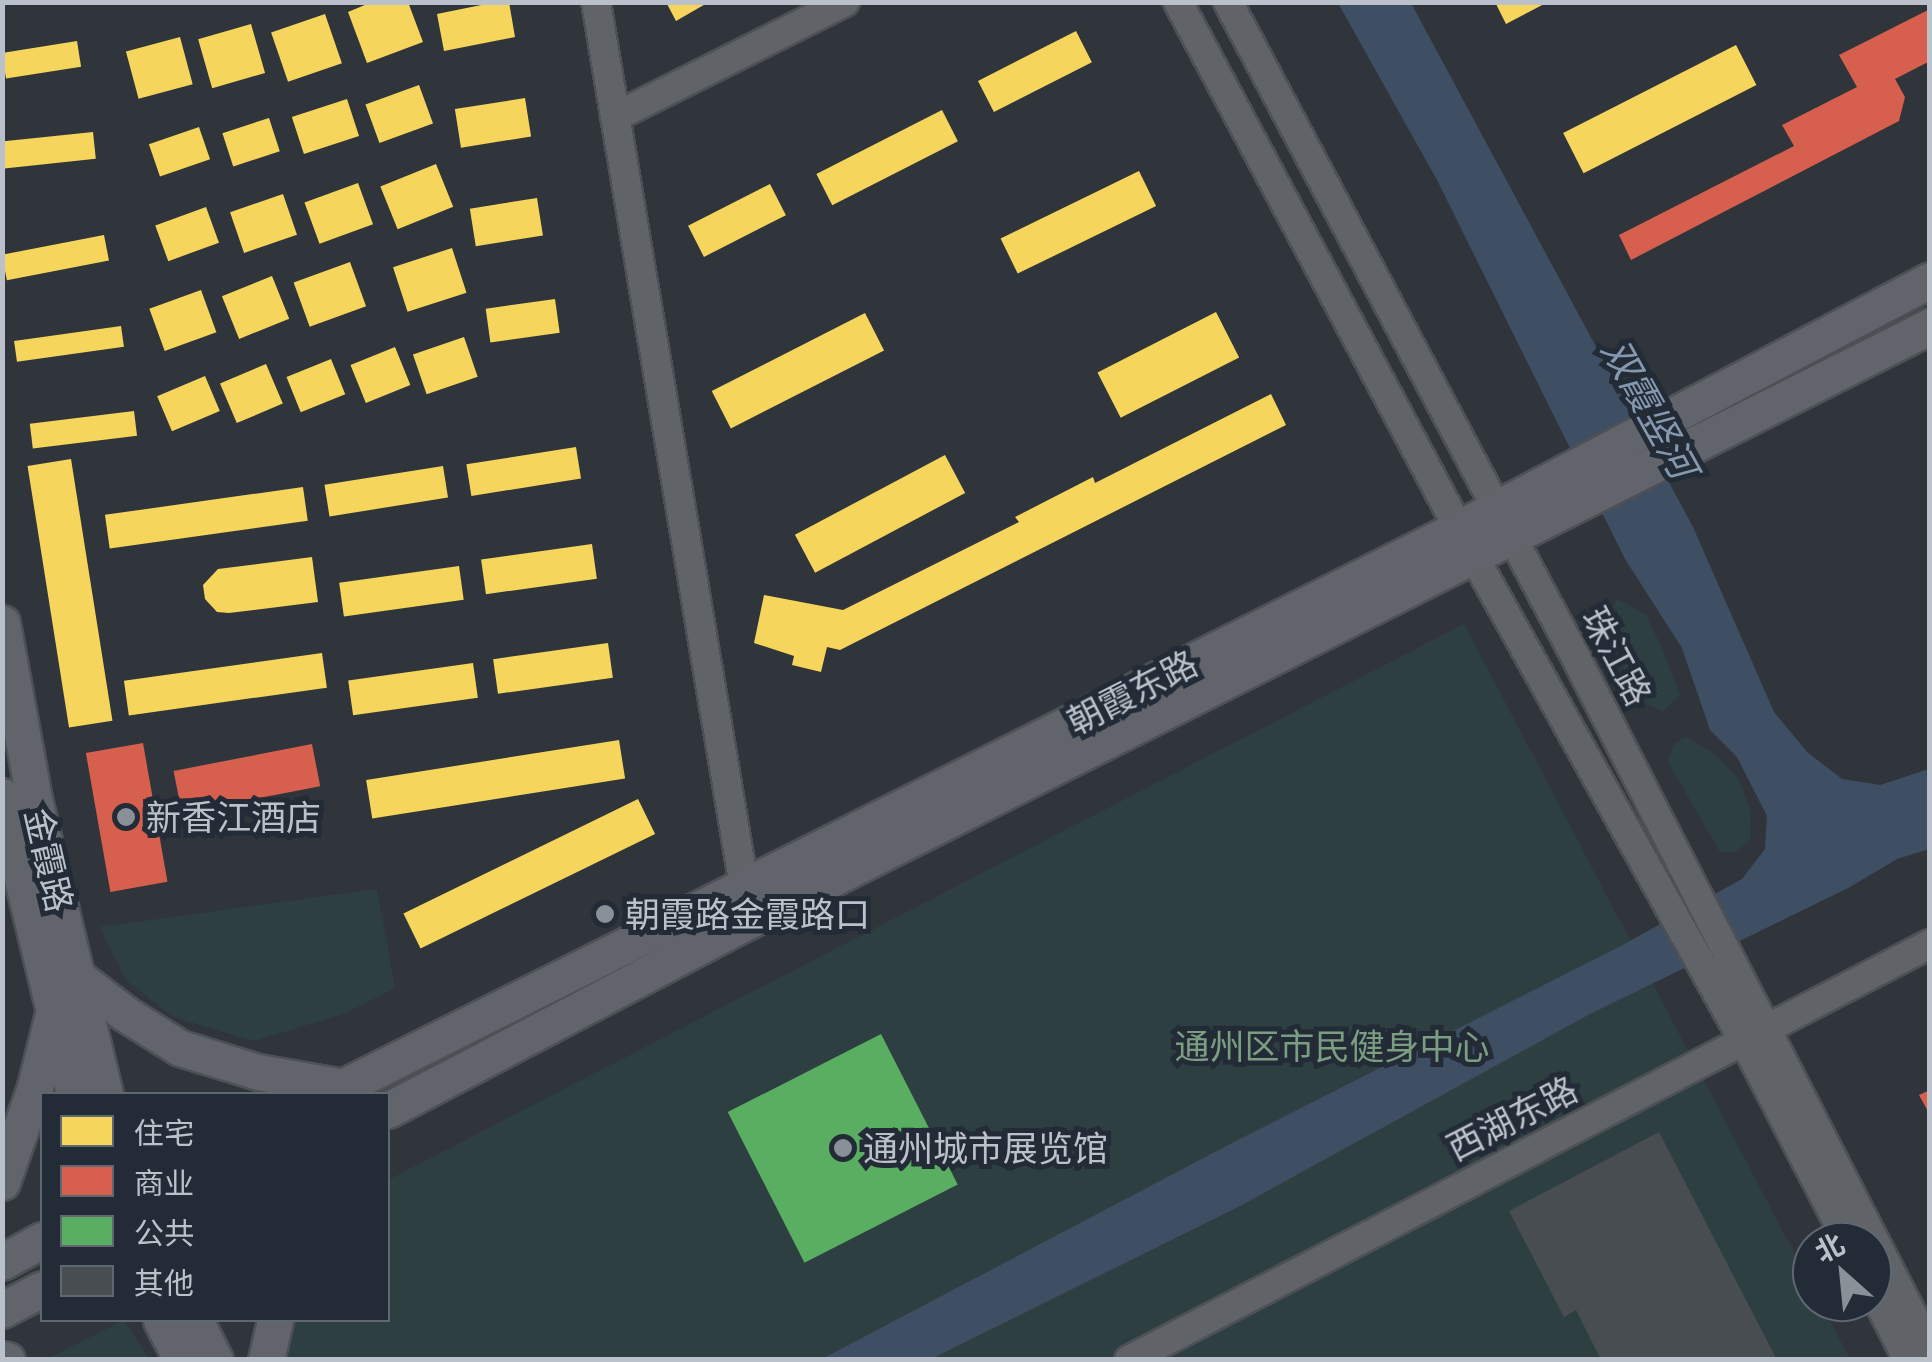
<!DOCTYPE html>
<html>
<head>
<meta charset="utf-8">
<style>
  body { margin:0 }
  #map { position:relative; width:1932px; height:1362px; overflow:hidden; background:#2f353b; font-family:"Open Sans","Noto Sans SC",sans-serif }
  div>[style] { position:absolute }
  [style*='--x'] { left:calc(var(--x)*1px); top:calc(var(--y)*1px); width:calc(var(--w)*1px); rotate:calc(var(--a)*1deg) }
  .green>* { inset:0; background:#2d3f41 }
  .water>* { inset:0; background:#3f4f63 }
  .homes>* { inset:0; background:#f6d55c; transform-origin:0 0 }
  .shops>* { inset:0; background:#d6604d; transform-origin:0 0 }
  .public>* { inset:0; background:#5aae61; transform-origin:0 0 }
  .building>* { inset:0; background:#484d52 }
  .roads { filter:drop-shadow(2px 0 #4d5156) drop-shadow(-2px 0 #4d5156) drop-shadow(0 2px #4d5156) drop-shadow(0 -2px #4d5156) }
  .minor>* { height:28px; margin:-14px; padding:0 14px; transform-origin:14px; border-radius:14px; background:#606368 }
  .major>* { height:35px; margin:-17.5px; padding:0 17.5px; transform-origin:17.5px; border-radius:17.5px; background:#61656b }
  .dots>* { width:28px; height:28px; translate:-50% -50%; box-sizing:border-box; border:5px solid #222b36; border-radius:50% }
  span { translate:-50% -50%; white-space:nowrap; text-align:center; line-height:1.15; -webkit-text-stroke:10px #222b36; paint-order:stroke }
  .street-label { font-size:35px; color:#bbc1ca }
  .poi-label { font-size:35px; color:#bbc1ca }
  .left { translate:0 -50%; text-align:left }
  .park-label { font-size:35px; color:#7b9e83 }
  .water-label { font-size:38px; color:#8698ae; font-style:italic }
  .frame { position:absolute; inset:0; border:5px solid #bbc1ca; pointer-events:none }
  .legend { position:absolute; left:40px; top:1092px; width:350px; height:230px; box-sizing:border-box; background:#222b36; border:2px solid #5f6771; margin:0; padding:12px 18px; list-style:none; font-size:30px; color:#bbc1ca }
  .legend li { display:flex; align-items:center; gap:20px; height:50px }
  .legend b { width:50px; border:2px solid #5f6771 }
  .north { position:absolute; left:1792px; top:1222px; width:100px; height:100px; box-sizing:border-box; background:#222b36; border:2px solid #5f6771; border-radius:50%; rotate:333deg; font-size:28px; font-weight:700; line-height:40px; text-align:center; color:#bbc1ca }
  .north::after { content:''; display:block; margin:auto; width:35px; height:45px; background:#8a9098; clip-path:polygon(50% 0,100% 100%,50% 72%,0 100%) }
</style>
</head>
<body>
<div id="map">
  <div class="green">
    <i style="clip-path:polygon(1618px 599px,1646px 615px,1661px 646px,1680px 695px,1662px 712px,1644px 702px,1597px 625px)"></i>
    <i style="clip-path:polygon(1464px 624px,1812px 1287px,1812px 1302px,1820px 1302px,1850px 1359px,277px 1360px,256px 1320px,388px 1320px,388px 1180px)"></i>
    <i style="clip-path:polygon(1686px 737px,1715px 754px,1739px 779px,1750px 809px,1751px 839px,1736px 852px,1720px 852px,1668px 762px,1674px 744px)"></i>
    <i style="clip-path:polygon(377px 889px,395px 988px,346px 1013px,254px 1041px,173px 1017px,127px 981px,100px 927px)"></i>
    <i style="clip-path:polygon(124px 1320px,149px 1359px,47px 1359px)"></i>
  </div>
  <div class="water">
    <i style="clip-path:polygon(1338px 3px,1411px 3px,1693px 527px,1774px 712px,1807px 752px,1842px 779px,1880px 785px,1929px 769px,1929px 849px,1897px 859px,1850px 887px,1590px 1014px,1240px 1206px,931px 1359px,820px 1360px,1232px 1143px,1617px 948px,1742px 879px,1765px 849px,1767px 816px,1737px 757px,1710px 730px,1682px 648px,1625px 559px,1437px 180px)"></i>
  </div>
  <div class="homes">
    <i style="clip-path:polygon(372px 2px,408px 2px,423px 42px,367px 63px,348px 12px)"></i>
    <i style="clip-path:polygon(496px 2px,509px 2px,515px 37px,444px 51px,437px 14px)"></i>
    <i style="clip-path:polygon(666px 2px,709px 2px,676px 21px)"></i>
    <i style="clip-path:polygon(1495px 2px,1548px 2px,1506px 24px)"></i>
    <i style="left:325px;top:14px;width:52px;height:57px;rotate:71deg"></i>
    <i style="left:251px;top:24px;width:51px;height:55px;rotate:74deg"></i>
    <i style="left:1076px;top:31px;width:35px;height:110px;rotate:63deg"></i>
    <i style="left:180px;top:37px;width:49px;height:56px;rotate:75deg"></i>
    <i style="left:77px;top:41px;width:26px;height:76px;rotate:81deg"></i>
    <i style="left:1736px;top:45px;width:45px;height:194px;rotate:63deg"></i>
    <i style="left:419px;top:85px;width:41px;height:57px;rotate:70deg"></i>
    <i style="left:525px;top:98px;width:39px;height:71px;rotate:81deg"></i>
    <i style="left:347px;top:99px;width:39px;height:58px;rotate:72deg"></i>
    <i style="left:942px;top:110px;width:35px;height:141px;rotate:63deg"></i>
    <i style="left:269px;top:118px;width:35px;height:49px;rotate:72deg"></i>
    <i style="left:199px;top:127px;width:34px;height:53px;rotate:71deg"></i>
    <i style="left:93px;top:132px;width:27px;height:92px;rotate:84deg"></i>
    <i style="left:436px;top:164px;width:46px;height:60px;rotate:68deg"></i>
    <i style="left:1139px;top:171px;width:39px;height:154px;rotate:64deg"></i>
    <i style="left:358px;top:183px;width:44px;height:57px;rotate:70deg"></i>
    <i style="left:770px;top:184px;width:35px;height:92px;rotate:63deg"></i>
    <i style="left:283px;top:194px;width:43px;height:56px;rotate:71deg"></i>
    <i style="left:537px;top:198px;width:38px;height:68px;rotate:81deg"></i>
    <i style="left:206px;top:207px;width:38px;height:54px;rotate:70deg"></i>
    <i style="left:104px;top:235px;width:26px;height:104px;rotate:79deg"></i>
    <i style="left:452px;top:248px;width:47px;height:62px;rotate:72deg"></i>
    <i style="left:350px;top:262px;width:47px;height:60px;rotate:70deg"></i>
    <i style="left:272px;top:276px;width:46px;height:54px;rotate:68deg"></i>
    <i style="left:201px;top:290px;width:45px;height:55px;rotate:70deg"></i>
    <i style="left:555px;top:299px;width:34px;height:70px;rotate:82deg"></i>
    <i style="left:1216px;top:312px;width:51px;height:133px;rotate:63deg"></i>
    <i style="left:865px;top:313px;width:42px;height:172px;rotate:63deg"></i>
    <i style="left:121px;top:326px;width:21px;height:108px;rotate:82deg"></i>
    <i style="left:464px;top:337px;width:42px;height:54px;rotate:71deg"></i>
    <i style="left:395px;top:347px;width:41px;height:48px;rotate:68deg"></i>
    <i style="left:331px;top:359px;width:38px;height:48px;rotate:68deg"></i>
    <i style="left:266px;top:364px;width:43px;height:50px;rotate:67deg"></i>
    <i style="left:205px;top:376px;width:38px;height:52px;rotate:67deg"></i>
    <i style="clip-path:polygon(1271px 394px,1286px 425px,840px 650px,827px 647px,821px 672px,792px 665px,794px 656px,754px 643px,764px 595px,843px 610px,1019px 522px,1015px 517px,1093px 477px,1095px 483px)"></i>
    <i style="left:134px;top:411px;width:25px;height:105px;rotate:83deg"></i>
    <i style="left:576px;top:447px;width:32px;height:111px;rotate:81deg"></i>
    <i style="left:945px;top:455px;width:43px;height:170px;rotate:62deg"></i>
    <i style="left:71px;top:459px;width:265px;height:44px;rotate:81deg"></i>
    <i style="left:443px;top:466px;width:32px;height:120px;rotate:81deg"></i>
    <i style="left:303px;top:487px;width:34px;height:200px;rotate:82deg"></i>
    <i style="left:592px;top:544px;width:35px;height:112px;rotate:82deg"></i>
    <i style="clip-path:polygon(312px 557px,318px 602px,229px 613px,217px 612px,205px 599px,203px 585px,218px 569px)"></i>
    <i style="left:459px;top:566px;width:34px;height:121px;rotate:82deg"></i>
    <i style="left:608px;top:643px;width:35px;height:116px;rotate:82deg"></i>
    <i style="left:322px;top:653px;width:35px;height:200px;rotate:82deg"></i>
    <i style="left:473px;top:663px;width:35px;height:126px;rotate:82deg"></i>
    <i style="left:619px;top:740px;width:39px;height:256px;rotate:81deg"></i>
    <i style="left:638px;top:799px;width:39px;height:261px;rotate:64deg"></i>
  </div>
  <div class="shops">
    <i style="clip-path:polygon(1930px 9px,1930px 61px,1895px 79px,1905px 97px,1899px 121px,1631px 260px,1619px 235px,1794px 146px,1782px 125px,1857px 87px,1839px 55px)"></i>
    <i style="left:143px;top:743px;width:141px;height:58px;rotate:80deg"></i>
    <i style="left:312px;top:744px;width:43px;height:141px;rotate:79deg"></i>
    <i style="clip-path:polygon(1930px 1090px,1930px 1115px,1919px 1095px)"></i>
  </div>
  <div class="public">
    <i style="left:881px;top:1034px;width:169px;height:172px;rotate:63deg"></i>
  </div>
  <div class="building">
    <i style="clip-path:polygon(1659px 1132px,1777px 1360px,1601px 1360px,1576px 1310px,1564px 1317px,1509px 1211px)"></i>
  </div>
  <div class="roads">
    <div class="minor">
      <i style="--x:596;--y:2;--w:914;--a:80.49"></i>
      <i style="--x:1178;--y:2;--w:629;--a:61.93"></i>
      <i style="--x:1474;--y:557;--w:554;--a:60.84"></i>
      <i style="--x:1744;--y:1041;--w:226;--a:62.6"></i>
      <i style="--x:1228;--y:2;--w:736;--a:62.04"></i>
      <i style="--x:1573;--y:652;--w:783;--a:62.88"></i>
      <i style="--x:615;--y:117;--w:257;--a:-26.6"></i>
      <i style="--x:1872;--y:1289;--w:80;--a:63.1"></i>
      <i style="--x:1129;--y:1360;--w:903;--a:-27.45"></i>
    </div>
    <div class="major">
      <i style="--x:2;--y:623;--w:179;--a:79.7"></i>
      <i style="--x:34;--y:799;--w:303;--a:76.5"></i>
      <i style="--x:2;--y:796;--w:307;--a:76.4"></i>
      <i style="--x:76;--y:976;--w:61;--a:37.6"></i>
      <i style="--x:124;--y:1013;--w:66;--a:32"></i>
      <i style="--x:180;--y:1048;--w:82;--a:17.1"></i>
      <i style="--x:258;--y:1072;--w:87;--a:9.9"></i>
      <i style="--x:329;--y:1094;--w:1264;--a:-26.61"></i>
      <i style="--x:1459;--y:528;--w:532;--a:-27.77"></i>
      <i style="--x:388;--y:1110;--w:409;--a:-27.7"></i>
      <i style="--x:750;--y:920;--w:1321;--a:-26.72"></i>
      <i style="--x:2;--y:1182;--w:101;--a:-70.8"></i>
      <i style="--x:35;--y:1087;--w:71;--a:-76.2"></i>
      <i style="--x:2;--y:1262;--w:46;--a:-28.8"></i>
      <i style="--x:2;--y:1310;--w:45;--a:-27.7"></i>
      <i style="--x:161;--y:1320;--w:45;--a:62.3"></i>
      <i style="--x:195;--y:1320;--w:45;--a:63.4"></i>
      <i style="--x:2;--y:1359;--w:5;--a:11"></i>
      <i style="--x:266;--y:1360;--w:41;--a:-77.3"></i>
    </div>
  </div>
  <div class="dots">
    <i style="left:126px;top:817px;background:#8a9098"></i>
    <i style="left:605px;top:914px;background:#8a9098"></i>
    <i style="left:843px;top:1148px;background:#8a9098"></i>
  </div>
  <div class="street-label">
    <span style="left:1617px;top:656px;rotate:62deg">珠江路</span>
    <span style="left:1132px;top:692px;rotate:-27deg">朝霞东路</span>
    <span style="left:49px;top:860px;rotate:77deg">金霞路</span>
    <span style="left:1512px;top:1118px;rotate:-27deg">西湖东路</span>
  </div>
  <div class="poi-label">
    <span class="left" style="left:146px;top:817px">新香江酒店</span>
    <span class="left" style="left:625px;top:914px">朝霞路金霞路口</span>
    <span class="left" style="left:863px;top:1148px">通州城市展览馆</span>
  </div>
  <div class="park-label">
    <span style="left:1332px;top:1046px">通州区市民健身中心</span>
  </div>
  <div class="water-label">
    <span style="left:1650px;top:408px;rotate:61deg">双霞竖河</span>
  </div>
  <div class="frame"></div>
  <ul class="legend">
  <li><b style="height:28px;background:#f6d55c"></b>住宅</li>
  <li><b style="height:28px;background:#d6604d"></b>商业</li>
  <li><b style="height:28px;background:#5aae61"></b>公共</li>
  <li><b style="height:28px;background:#484d52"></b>其他</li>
  </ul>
  <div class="north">北</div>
</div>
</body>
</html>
